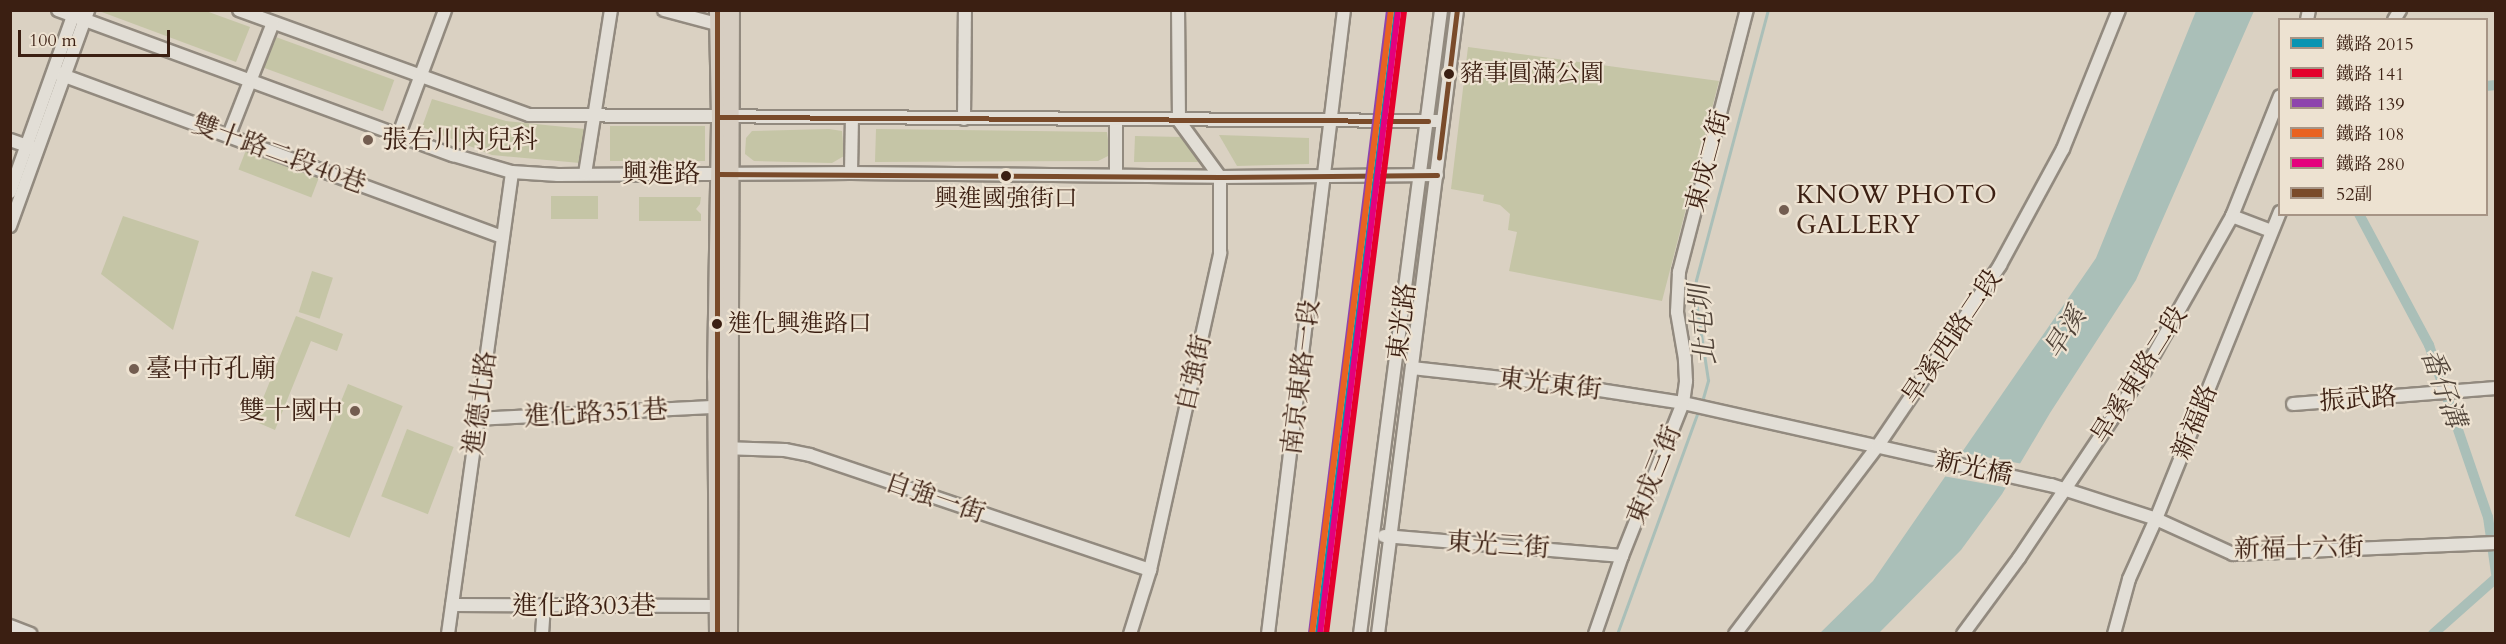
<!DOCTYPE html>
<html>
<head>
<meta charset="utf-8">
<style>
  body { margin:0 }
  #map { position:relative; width:2506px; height:644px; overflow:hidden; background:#dad1c2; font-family:Cardo,"Noto Serif TC",serif }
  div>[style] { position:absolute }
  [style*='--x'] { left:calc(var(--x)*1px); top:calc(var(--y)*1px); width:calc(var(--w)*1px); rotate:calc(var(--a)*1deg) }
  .green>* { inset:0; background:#c5c5a6; transform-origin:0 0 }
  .water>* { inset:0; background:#aabfb8 }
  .pier>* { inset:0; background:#dad1c2 }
  .stream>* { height:3px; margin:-1.5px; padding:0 1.5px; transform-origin:1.5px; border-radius:1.5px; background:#aabfb8 }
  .canal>* { height:10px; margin:-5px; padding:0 5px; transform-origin:5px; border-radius:5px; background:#aabfb8 }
  .roads { filter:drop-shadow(2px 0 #928a7f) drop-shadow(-2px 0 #928a7f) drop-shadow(0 2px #928a7f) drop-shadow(0 -2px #928a7f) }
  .minor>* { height:12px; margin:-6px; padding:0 6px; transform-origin:6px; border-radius:6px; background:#e2ded6 }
  .major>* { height:15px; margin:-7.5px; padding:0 7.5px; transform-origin:7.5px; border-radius:7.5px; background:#d7cec2 }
  .bus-1>* { height:4.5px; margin:-2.25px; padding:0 2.25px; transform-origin:2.25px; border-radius:2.25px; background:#7a4b2a }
  .rail-1>* { height:6px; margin:-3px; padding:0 3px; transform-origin:3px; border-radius:3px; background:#0994b2 }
  .rail-2>* { height:6px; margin:-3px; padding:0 3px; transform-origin:3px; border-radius:3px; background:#e4002b }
  .rail-3>* { height:6px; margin:-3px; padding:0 3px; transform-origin:3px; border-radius:3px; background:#8e44ad }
  .rail-4>* { height:6px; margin:-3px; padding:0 3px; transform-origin:3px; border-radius:3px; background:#e96221 }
  .rail-5>* { height:6px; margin:-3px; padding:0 3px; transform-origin:3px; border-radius:3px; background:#e5007d }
  .dots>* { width:16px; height:16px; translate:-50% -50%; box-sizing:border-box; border:3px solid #ede2d1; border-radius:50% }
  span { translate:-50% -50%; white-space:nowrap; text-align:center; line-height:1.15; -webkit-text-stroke:4.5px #ede2d1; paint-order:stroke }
  .bus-label { font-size:24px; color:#3b1f12 }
  .left { translate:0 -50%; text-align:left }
  .poi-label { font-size:26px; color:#3b1f12 }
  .right { translate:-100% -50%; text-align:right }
  .street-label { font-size:26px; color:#3b1f12 }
  .water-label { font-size:27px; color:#52453a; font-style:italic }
  .frame { position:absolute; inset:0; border:12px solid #3b1f12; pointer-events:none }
  .legend { position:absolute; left:2278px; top:18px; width:210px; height:198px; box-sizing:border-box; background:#ede2d1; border:2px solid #a69485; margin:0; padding:8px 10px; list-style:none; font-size:18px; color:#3b1f12 }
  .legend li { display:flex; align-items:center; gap:12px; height:30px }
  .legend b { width:30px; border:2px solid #a69485 }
  .scale { position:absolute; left:18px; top:30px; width:152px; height:27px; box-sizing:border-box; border:3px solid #3b1f12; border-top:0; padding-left:8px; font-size:18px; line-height:21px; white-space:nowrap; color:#3b1f12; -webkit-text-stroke:4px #ede2d1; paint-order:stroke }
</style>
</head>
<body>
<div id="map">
  <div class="green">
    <i style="clip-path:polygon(99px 11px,206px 11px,250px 27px,236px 62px)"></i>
    <i style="left:273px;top:36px;width:129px;height:33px;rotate:20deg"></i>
    <i style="clip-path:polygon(1468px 47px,1719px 81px,1662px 301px,1509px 271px,1517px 232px,1508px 230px,1510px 214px,1500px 205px,1483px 201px,1484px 195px,1451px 189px)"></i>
    <i style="clip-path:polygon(432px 99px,506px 121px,585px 129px,580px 163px,492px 155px,422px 127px)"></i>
    <i style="left:610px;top:126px;width:95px;height:35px"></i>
    <i style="clip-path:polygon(829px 129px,842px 131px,844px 156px,832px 163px,754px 161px,745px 154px,746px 138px,752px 131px)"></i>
    <i style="clip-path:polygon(876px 129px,1107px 132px,1110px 155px,1098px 161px,875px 162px)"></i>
    <i style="clip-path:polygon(1219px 135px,1309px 138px,1309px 164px,1237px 166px)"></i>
    <i style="clip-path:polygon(1135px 136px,1182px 137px,1199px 162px,1134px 162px)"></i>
    <i style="left:246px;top:150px;width:78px;height:21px;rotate:21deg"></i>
    <i style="left:551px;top:196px;width:47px;height:23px"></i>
    <i style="clip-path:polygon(639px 197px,701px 197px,700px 204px,696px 209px,701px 214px,701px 221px,639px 221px)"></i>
    <i style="clip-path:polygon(123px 216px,199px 241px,173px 330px,101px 274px)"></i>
    <i style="left:312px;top:271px;width:22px;height:43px;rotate:18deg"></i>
    <i style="clip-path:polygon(296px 316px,343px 334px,337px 351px,311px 341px,275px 430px,254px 421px)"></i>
    <i style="left:348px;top:384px;width:59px;height:142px;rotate:22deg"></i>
    <i style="left:407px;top:429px;width:50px;height:72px;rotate:21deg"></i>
  </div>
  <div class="water">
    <i style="clip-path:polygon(2196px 11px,2254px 11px,2136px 280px,2050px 413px,2002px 494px,1961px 550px,1879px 633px,1819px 634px,1873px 581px,2096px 258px)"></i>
  </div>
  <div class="pier">
    <i style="clip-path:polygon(1959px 452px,2023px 464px,2009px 488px,1943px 476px)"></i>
  </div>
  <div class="stream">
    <i style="--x:1701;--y:405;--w:26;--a:-74"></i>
    <i style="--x:1708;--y:380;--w:92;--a:-98.7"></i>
    <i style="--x:1694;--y:289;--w:9;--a:-77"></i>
    <i style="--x:1696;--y:280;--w:279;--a:-75.1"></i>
    <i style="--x:1617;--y:634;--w:237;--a:-70"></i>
  </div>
  <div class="canal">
    <i style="--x:2486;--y:86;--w:10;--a:-6"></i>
    <i style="--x:2359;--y:214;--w:149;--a:61.9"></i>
    <i style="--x:2429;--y:345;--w:182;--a:71.1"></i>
    <i style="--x:2488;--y:517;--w:57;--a:81.9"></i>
    <i style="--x:2433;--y:634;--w:84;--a:-41.6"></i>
  </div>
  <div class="roads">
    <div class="minor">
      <i style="--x:58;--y:10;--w:421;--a:20.2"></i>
      <i style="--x:453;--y:155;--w:61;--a:16.1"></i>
      <i style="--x:512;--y:172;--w:46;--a:3.7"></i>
      <i style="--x:558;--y:175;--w:293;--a:-0.4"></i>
      <i style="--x:851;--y:173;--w:369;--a:0.6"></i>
      <i style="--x:1220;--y:177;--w:217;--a:-0.5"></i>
      <i style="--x:239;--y:10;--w:308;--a:19.9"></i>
      <i style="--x:529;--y:115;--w:914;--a:0.38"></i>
      <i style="--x:664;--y:10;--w:55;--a:14.8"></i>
      <i style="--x:2307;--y:20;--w:10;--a:-79"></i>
      <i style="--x:2394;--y:20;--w:12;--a:-59"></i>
      <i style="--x:54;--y:72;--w:478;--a:20.2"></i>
      <i style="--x:964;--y:119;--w:109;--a:-89.5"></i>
      <i style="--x:399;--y:134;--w:132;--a:-69.6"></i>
      <i style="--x:229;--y:135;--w:120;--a:-68.6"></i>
      <i style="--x:10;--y:140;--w:24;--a:19"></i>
      <i style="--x:851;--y:173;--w:55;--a:-89"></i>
      <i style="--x:585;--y:174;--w:166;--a:-81"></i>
      <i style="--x:1116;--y:175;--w:55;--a:-90"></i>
      <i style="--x:10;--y:192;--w:193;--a:-70.3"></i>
      <i style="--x:2232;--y:216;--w:42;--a:21"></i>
      <i style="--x:10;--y:226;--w:230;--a:-70.1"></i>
      <i style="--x:1412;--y:368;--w:156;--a:6.3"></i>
      <i style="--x:1567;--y:385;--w:117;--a:8.8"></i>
      <i style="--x:1683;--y:403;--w:377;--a:12.6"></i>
      <i style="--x:2051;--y:485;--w:110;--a:17.9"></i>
      <i style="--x:2156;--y:519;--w:85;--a:24.4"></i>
      <i style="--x:2233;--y:554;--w:263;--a:-2.4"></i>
      <i style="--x:2293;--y:404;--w:204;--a:-4.5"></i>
      <i style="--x:476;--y:419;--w:240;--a:-2.9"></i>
      <i style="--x:721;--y:448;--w:64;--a:1.8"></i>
      <i style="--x:785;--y:450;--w:25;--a:11"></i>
      <i style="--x:810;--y:455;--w:359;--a:18.7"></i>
      <i style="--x:1384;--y:536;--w:239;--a:4.8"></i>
      <i style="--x:452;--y:605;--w:265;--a:0.2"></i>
      <i style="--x:10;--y:626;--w:22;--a:21"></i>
      <i style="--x:448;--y:634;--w:466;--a:-82.1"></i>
      <i style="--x:542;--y:634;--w:28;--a:-86"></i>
      <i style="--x:1130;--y:634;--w:67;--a:-72.6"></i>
      <i style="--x:1150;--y:570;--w:325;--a:-77.5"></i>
      <i style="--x:1220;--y:253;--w:76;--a:-90"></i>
      <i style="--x:1220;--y:177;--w:69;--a:-126.2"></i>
      <i style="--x:1179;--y:121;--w:111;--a:-90.5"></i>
      <i style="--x:1268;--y:634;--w:629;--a:-83.06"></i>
      <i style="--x:1360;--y:634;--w:629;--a:-82.6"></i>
      <i style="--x:1378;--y:634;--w:629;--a:-82.78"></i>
      <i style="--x:1595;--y:634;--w:83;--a:-70.9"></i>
      <i style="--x:1622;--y:556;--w:165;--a:-68.3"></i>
      <i style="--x:1683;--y:403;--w:22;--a:-82"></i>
      <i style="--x:1686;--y:381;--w:22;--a:-93"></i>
      <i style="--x:1685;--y:359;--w:48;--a:-99.7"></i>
      <i style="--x:1677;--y:312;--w:40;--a:-87.1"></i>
      <i style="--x:1679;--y:272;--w:271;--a:-75.5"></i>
      <i style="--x:1735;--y:634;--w:235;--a:-52.8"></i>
      <i style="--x:1877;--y:447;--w:220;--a:-55.9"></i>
      <i style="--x:2000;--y:265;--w:132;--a:-61.5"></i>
      <i style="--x:2063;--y:149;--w:150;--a:-68.1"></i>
      <i style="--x:1963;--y:634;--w:94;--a:-53.6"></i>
      <i style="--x:2019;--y:558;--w:226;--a:-56.2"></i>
      <i style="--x:2145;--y:370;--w:177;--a:-60.5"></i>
      <i style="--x:2232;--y:216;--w:129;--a:-68.2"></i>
      <i style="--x:2114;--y:634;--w:57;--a:-74.7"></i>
      <i style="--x:2129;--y:579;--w:66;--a:-65.8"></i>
      <i style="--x:2156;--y:519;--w:331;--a:-68"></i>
    </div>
    <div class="major">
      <i style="--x:717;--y:634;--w:257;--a:-90.4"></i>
      <i style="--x:715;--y:377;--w:260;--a:-89.1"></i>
      <i style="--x:719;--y:117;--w:107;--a:-91.1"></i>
      <i style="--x:729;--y:634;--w:624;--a:-89.82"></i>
    </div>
  </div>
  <div class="bus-1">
    <i style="--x:719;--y:117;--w:709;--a:0.32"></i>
    <i style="--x:1439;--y:158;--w:149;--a:-83.1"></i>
    <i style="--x:718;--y:174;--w:502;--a:0.34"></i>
    <i style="--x:1220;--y:177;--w:217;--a:-0.5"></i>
    <i style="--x:717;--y:634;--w:624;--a:-90"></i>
  </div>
  <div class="rail-1">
    <i style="--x:1318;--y:634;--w:629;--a:-82.78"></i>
  </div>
  <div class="rail-2">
    <i style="--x:1326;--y:634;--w:628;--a:-82.86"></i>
  </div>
  <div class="rail-3">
    <i style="--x:1311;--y:633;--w:628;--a:-82.86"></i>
  </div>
  <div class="rail-4">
    <i style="--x:1312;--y:634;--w:629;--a:-82.78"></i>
  </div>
  <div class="rail-5">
    <i style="--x:1320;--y:634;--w:628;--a:-82.86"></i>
  </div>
  <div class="dots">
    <i style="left:1449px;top:74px;background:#3b1f12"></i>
    <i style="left:368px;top:140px;background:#735d50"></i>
    <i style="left:1006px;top:176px;background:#3b1f12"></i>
    <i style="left:1784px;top:210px;background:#735d50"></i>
    <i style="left:717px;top:324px;background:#3b1f12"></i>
    <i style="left:134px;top:369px;background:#735d50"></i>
    <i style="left:355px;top:411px;background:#735d50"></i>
  </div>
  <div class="bus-label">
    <span class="left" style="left:1460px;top:74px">豬事圓滿公園</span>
    <span style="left:1006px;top:199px">興進國強街口</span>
    <span class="left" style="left:728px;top:324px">進化興進路口</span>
  </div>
  <div class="poi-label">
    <span class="left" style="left:382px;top:140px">張右川內兒科</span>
    <span class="left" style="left:1796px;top:210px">KNOW PHOTO<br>GALLERY</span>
    <span class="left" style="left:146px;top:369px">臺中市孔廟</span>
    <span class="right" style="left:343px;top:411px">雙十國中</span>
  </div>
  <div class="street-label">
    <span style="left:279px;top:154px;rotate:20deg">雙十路二段40巷</span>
    <span style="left:1708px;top:161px;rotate:-75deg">東成二街</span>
    <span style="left:661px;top:174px">興進路</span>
    <span style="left:1402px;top:322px;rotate:-83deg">東光路</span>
    <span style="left:1952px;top:337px;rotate:-56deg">旱溪西路二段</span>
    <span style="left:1194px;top:373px;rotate:-77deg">自強街</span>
    <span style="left:2139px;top:375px;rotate:-58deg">旱溪東路二段</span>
    <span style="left:1301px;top:377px;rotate:-83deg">南京東路一段</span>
    <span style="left:1550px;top:384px;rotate:7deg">東光東街</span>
    <span style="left:2358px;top:399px;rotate:-4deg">振武路</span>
    <span style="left:480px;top:403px;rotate:-82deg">進德北路</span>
    <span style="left:596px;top:413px;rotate:-3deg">進化路351巷</span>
    <span style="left:2195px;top:422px;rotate:-68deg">新福路</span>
    <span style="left:1974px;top:468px;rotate:12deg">新光橋</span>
    <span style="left:1654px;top:475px;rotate:-68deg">東成三街</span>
    <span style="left:935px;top:498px;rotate:19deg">自強一街</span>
    <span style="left:1498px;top:545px;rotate:4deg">東光三街</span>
    <span style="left:2299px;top:548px;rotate:-1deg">新福十六街</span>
    <span style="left:584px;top:606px">進化路303巷</span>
  </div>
  <div class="water-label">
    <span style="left:1703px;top:325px;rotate:-95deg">北屯圳</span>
    <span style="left:2065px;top:333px;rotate:-58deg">旱溪</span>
    <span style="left:2443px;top:388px;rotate:70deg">番仔溝</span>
  </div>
  <div class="frame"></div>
  <ul class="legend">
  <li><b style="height:8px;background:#0994b2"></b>鐵路 2015</li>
  <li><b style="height:8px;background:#e4002b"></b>鐵路 141</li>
  <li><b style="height:8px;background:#8e44ad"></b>鐵路 139</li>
  <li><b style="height:8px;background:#e96221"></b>鐵路 108</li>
  <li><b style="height:8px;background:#e5007d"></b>鐵路 280</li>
  <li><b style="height:8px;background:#7a4b2a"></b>52副</li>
  </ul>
  <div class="scale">100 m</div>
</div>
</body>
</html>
